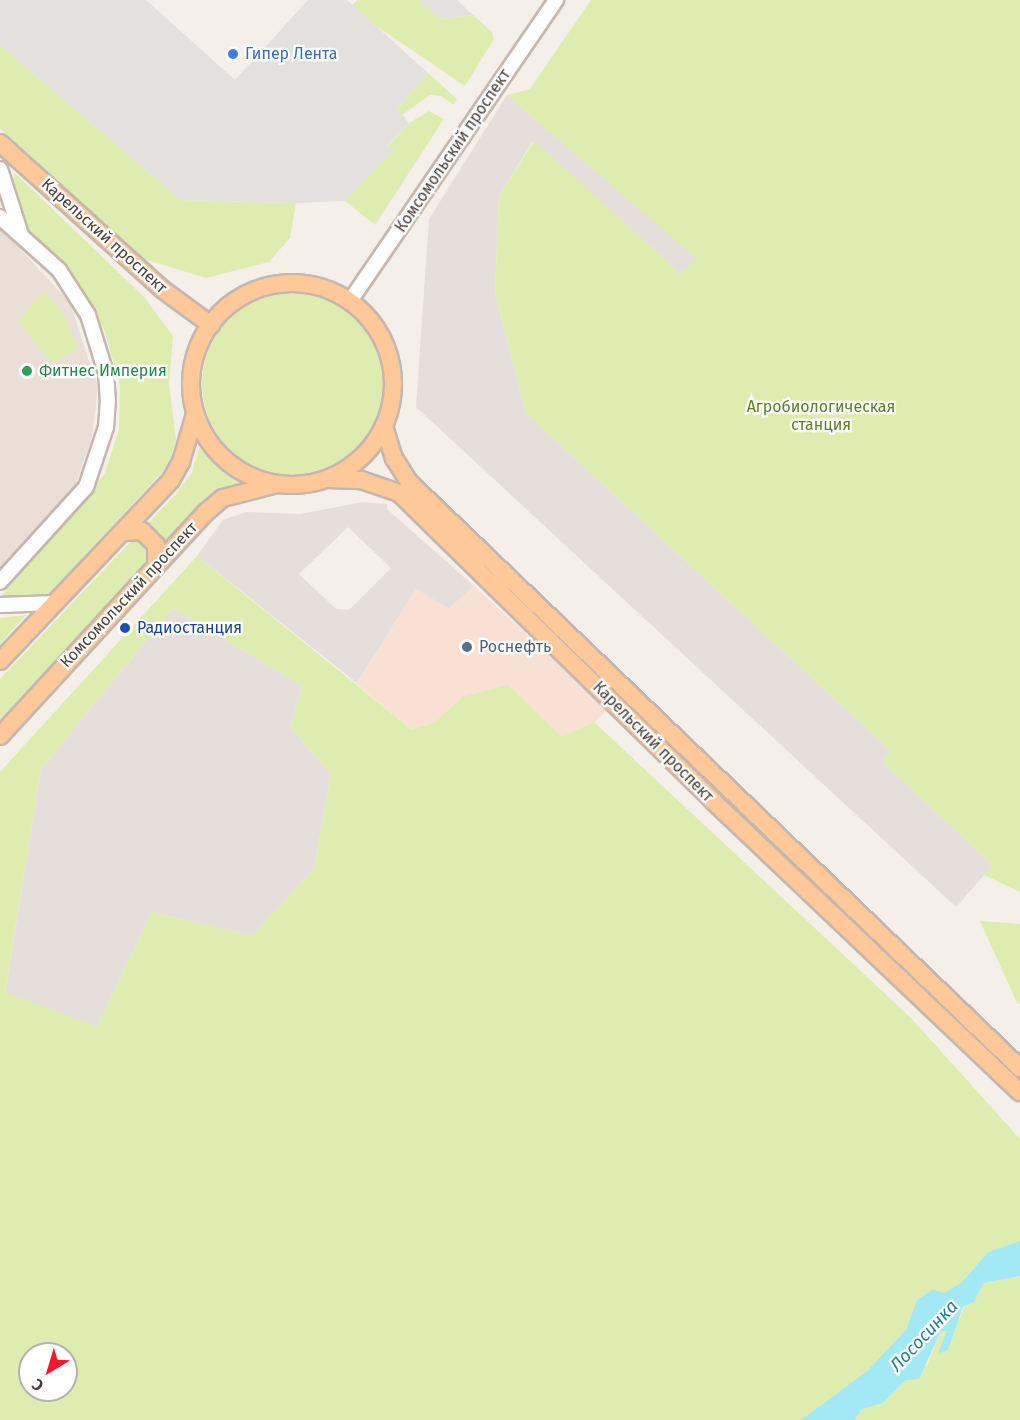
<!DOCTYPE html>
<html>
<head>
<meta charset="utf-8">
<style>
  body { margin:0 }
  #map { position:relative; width:1020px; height:1420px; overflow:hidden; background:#f5efe9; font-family:"Fira Sans",sans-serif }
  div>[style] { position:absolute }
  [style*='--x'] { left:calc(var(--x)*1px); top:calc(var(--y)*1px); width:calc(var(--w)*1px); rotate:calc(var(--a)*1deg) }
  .residential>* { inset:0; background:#eadfd7 }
  .commercial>* { inset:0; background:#f8e0d3 }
  .industrial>* { inset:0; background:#e5deda }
  .green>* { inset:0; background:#dfecb0 }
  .round { border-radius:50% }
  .parking>* { inset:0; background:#e4e0de }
  .water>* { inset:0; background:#a2e8f5 }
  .roads { filter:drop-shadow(2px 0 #c5b7ae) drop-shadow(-2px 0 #c5b7ae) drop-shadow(0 2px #c5b7ae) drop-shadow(0 -2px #c5b7ae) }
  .minor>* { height:14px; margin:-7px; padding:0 7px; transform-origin:7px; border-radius:7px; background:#fff }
  .major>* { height:16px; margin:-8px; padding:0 8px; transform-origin:8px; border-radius:8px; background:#ffc898 }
  .major>.ring { margin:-8px; padding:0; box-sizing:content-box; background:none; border:16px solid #ffc898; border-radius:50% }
  .dots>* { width:16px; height:16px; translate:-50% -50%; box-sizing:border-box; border:3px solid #fff; border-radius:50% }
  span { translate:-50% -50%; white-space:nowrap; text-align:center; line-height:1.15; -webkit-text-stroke:4.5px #fff; paint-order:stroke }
  .shop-label { font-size:16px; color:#366cbe }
  .left { translate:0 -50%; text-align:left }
  .street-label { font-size:16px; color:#4a3e37 }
  .leisure-label { font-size:16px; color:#27864d }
  .park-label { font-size:16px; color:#5e8025 }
  .transit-label { font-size:16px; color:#164399 }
  .service-label { font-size:16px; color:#4e5e75 }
  .water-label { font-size:18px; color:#227e92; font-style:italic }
  .north { position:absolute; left:18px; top:1342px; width:60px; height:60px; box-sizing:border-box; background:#fff; border:2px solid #b7b2af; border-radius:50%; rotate:218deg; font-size:16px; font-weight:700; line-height:24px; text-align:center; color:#4a3e37 }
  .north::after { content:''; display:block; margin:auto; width:21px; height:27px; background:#ff162d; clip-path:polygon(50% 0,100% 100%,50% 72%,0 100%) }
</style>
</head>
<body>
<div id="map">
  <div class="residential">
    <i style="clip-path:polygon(0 227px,70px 303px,98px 388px,92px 437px,72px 495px,0 572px)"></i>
  </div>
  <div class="commercial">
    <i style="clip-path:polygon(474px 586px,608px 710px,591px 725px,562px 737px,462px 697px,434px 723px,411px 729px,357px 684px,416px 589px,449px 607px)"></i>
  </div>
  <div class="industrial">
    <i style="clip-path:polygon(507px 95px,697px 258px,681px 274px,533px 141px,499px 196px,495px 293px,526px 413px,891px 751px,882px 762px,993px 865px,956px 907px,416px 407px,429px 219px)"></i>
    <i style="clip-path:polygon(evenodd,363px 502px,387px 504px,387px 509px,474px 586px,449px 608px,416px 589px,357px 683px,197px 556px,223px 520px,246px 512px,300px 514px,363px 502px,348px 527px,391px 568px,349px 610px,336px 609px,299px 574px,348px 527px)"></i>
    <i style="clip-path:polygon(173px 608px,302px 686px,290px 727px,331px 774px,314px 869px,252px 936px,152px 912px,97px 1027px,5px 993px,41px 769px)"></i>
  </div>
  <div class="green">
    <i style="clip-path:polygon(357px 0,421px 0,421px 7px,429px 6px,437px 14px,438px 19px,473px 15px,492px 32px,494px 39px,465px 86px,350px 8px)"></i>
    <i style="clip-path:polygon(591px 0,1020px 0,1020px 892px,984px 875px,993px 865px,882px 762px,891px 751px,526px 413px,495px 293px,499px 196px,534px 141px,681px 274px,696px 258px,507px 95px,530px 89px)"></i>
    <i style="clip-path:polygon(0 45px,181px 200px,296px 203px,290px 238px,269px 262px,206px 278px,144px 259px,0 128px)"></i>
    <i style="clip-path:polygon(428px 73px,457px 99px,454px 105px,441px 96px,430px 95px,402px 115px,397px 109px)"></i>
    <i style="clip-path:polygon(429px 111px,444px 119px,375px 225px,345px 201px,392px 151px,388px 146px,409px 123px)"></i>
    <i style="clip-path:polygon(15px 173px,144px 297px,173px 336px,169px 384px,176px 439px,169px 465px,46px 597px,0 598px,105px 473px,119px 429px,120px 385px,104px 329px,73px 274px,25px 227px,13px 181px)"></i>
    <i style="clip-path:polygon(44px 290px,63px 313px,78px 348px,53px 364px,18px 322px)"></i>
    <i class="round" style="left:202px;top:293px;width:182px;height:182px"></i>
    <i style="clip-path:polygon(201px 442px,219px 466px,244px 482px,218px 492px,196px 509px,0 721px,0 679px,176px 494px,192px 472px)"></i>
    <i style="clip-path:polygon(408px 490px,719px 789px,715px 793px)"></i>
    <i style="clip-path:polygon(evenodd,197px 556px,411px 729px,434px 723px,462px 697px,508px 685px,562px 737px,594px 722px,911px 1018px,1020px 1139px,1020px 1241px,988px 1252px,961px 1283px,944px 1293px,933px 1289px,917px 1300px,906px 1330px,867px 1371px,801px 1420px,0 1420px,0 772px,197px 556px,173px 608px,302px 686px,290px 727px,331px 774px,314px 869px,252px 936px,152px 912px,97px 1027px,5px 992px,41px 769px,173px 608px,197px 556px,30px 1354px,66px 1354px,66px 1390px,30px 1390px,30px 1354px)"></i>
    <i style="clip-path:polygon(26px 615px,0 644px,0 618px)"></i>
    <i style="clip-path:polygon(727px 796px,959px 1020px,956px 1024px,723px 802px)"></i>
    <i style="clip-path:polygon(980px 921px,1020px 924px,1020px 1004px,1017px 1003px)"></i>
    <i style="clip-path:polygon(1020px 1276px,1020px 1420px,854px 1420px,862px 1409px,883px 1403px,906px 1380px,927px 1365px,941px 1331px,947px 1331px,939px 1352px,947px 1350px,964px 1307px,974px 1302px,984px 1283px)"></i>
  </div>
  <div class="parking">
    <i style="clip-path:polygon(0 0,146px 0,235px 80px,308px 0,347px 0,428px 73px,397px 109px,409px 123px,388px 145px,393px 151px,345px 201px,296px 203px,181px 200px,0 45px)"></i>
    <i style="clip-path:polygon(421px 0,457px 0,473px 15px,437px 19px,437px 14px,430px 14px,429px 6px,421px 7px)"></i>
  </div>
  <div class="water">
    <i style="clip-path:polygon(1020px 1241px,1020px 1276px,984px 1283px,974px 1302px,963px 1307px,948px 1350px,938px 1353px,947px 1331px,941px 1331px,919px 1379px,906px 1380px,883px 1403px,862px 1409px,854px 1420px,801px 1420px,867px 1371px,906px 1330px,917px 1300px,933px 1289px,944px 1293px,961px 1283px,988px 1252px)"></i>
  </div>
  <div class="roads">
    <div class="minor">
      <i style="--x:0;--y:169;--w:69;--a:72.3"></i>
      <i style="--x:0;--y:217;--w:79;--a:41.9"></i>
      <i style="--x:59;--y:270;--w:54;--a:57.2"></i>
      <i style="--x:88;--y:315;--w:61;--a:72.8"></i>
      <i style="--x:106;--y:373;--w:26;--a:86"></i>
      <i style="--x:108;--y:399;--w:28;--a:94"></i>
      <i style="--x:106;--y:427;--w:63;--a:108.4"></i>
      <i style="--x:86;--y:487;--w:128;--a:132.2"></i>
      <i style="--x:350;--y:301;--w:365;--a:-55.6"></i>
      <i style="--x:0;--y:605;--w:55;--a:-2.1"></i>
    </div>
    <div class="major">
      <i style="--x:0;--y:143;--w:218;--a:42"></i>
      <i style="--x:162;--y:289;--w:61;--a:36.3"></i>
      <i class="ring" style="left:191px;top:283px;width:186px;height:186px"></i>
      <i style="--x:384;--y:426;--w:34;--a:73"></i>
      <i style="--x:394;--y:458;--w:28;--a:58"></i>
      <i style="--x:409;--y:482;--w:847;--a:43.8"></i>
      <i style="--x:328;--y:479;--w:33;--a:2"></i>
      <i style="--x:361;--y:480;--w:40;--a:18.9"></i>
      <i style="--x:399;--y:493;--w:440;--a:44.4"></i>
      <i style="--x:713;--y:801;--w:423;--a:43.5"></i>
      <i style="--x:124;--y:532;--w:18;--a:-3"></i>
      <i style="--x:142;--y:531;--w:20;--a:45"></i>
      <i style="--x:156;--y:545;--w:20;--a:90"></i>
      <i style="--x:0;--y:661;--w:249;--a:-46.6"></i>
      <i style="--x:171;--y:480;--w:21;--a:-61"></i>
      <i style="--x:181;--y:462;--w:50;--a:-73.7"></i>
      <i style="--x:0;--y:736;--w:303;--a:-47.4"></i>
      <i style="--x:205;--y:513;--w:23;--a:-40"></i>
      <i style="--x:223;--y:498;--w:56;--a:-14.5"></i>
    </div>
  </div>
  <div class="dots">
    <i style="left:233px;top:54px;background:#3f7fe0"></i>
    <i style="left:27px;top:371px;background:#2e9e5b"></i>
    <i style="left:125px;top:628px;background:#1a4fb4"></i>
    <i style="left:467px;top:647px;background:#5c6f8a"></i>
  </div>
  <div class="shop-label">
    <span class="left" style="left:245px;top:54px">Гипер Лента</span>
  </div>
  <div class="street-label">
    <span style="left:453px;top:151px;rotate:-56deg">Комсомольский проспект</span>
    <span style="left:104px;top:236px;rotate:42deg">Карельский проспект</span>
    <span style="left:129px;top:595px;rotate:-47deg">Комсомольский проспект</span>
    <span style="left:653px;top:742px;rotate:45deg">Карельский проспект</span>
  </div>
  <div class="leisure-label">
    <span class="left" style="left:39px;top:371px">Фитнес Империя</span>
  </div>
  <div class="park-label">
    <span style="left:821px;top:416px">Агробиологическая<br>станция</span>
  </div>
  <div class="transit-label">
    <span class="left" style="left:137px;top:628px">Радиостанция</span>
  </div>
  <div class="service-label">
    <span class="left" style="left:479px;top:647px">Роснефть</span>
  </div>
  <div class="water-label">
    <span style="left:924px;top:1336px;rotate:-47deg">Лососинка</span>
  </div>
  <div class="north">С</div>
</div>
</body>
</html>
